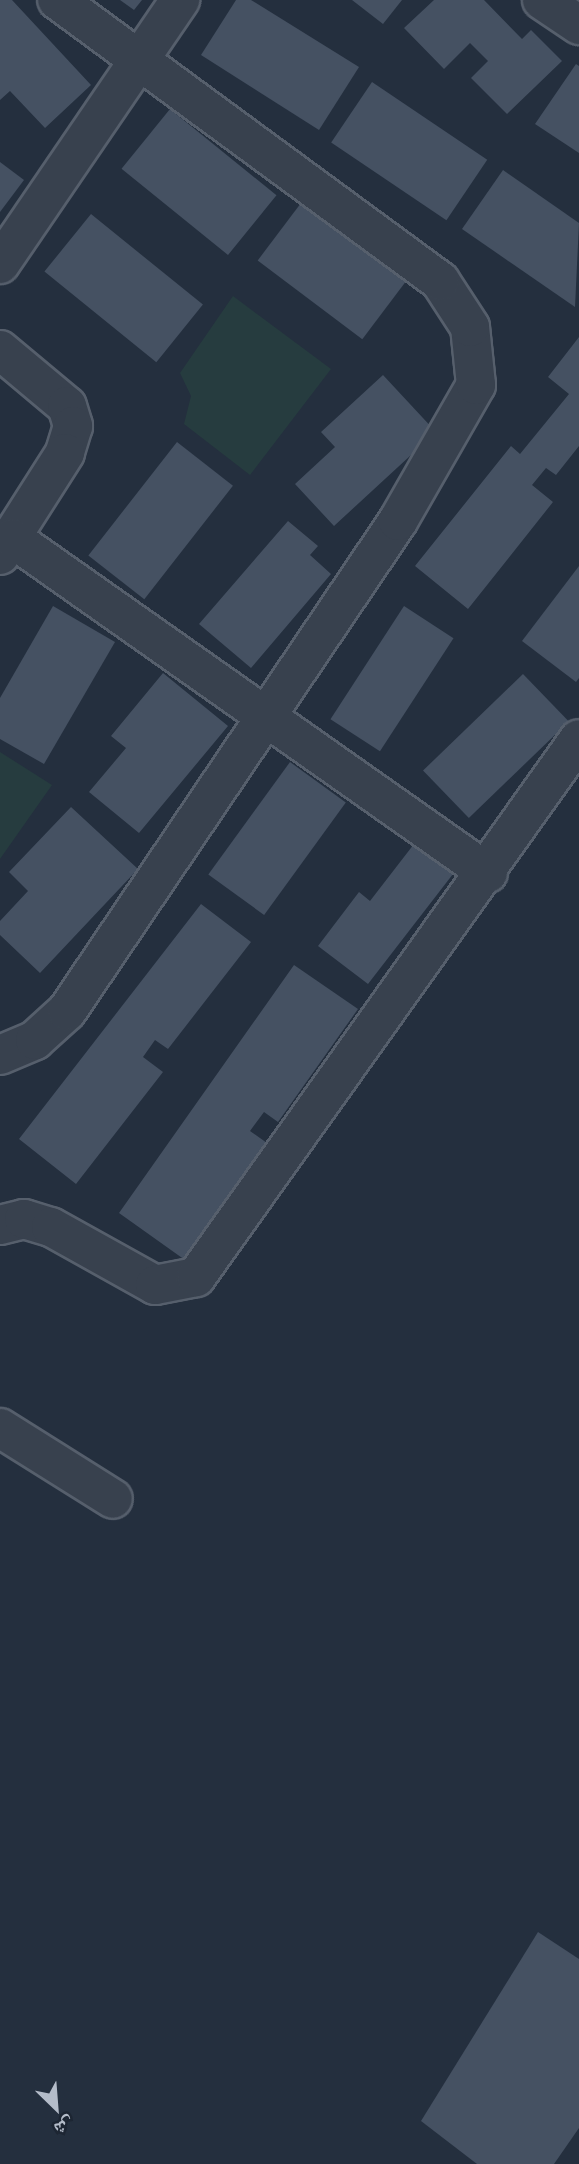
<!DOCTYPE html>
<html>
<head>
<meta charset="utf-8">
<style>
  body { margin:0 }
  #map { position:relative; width:579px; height:2164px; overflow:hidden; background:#242f3e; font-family:"Asap Condensed","Noto Naskh Arabic",sans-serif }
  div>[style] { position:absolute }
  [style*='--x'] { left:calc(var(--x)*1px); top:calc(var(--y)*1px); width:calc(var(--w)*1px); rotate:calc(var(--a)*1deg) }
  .green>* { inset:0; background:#263c3f }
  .building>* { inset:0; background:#455162; transform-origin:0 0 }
  .roads { filter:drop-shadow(2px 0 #565f6c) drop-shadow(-2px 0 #565f6c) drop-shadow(0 2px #565f6c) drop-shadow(0 -2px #565f6c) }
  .minor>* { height:38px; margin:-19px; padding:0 19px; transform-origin:19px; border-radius:19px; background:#38414e }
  span { translate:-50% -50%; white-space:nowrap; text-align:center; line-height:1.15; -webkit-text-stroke:5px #1d2633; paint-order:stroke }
  .north { position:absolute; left:21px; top:2073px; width:70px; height:70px; -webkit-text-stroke:5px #1d2633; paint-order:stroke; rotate:155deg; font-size:19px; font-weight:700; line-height:28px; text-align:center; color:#b4bcc9 }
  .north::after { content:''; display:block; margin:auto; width:24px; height:32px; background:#b4bcc9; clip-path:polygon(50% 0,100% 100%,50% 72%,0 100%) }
</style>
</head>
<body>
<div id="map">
  <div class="green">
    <i style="clip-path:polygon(233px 296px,331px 369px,250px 475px,184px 424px,191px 396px,180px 373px)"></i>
    <i style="clip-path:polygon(0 752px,52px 785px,0 859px)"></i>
  </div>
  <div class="building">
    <i style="clip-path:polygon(0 0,12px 0,91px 85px,45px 128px,10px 91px,0 100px)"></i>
    <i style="clip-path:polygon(120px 0,142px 0,134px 10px)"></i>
    <i style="clip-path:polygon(236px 0,251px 0,359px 67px,319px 130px,201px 55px)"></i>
    <i style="clip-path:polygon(352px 0,402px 0,383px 24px)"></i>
    <i style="clip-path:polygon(434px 0,484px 0,522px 39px,531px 30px,562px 61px,507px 114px,471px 78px,488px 61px,470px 43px,444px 69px,404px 28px)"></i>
    <i style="clip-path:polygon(576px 64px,579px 66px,579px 153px,535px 124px)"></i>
    <i style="left:372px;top:82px;width:139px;height:73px;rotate:34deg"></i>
    <i style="left:170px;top:109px;width:137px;height:77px;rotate:39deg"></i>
    <i style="clip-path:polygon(0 162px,24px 180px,0 212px)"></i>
    <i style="clip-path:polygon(503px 170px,579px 223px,575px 307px,462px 229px)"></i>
    <i style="left:301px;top:203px;width:131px;height:72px;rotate:37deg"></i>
    <i style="left:91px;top:214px;width:144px;height:74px;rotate:39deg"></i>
    <i style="clip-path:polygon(579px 337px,579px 446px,556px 475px,546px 468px,532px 485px,553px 502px,468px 609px,415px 566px,511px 446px,520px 454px,569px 394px,548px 377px)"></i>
    <i style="clip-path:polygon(383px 375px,436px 432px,334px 526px,295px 484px,335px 447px,321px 432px)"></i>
    <i style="left:177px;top:442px;width:71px;height:144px;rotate:38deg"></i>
    <i style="clip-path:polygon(288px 521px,318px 546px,310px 555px,331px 574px,251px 668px,199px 624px)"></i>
    <i style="clip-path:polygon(579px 566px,579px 678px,576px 682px,522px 641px)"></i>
    <i style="clip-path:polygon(53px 606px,115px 642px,44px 764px,0 739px,0 698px)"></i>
    <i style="left:404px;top:606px;width:59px;height:135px;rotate:33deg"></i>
    <i style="clip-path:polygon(163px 673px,228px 726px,139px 833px,89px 792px,126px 748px,111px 736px)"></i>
    <i style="left:523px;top:674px;width:66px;height:139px;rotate:46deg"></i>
    <i style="left:290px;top:762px;width:69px;height:139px;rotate:36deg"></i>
    <i style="clip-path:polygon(71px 807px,138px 869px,40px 973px,0 935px,0 921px,28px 891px,9px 872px)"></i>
    <i style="clip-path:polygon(414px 844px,453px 874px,368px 984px,318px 946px,359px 892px,370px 901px)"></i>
    <i style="clip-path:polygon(201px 904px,251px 942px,168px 1049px,155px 1040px,143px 1057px,163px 1072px,76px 1184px,19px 1139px)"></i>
    <i style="clip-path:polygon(294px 965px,358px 1009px,278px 1122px,264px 1112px,250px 1131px,267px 1143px,185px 1260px,119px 1213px)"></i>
    <i style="clip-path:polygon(538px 1932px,579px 1959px,579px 2128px,554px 2164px,477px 2164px,421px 2121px)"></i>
  </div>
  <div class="roads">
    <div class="minor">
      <i style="--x:542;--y:0;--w:45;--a:34"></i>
      <i style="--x:0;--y:264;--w:320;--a:-55.7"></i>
      <i style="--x:0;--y:350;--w:87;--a:39.9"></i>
      <i style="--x:67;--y:406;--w:21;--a:73"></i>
      <i style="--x:73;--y:426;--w:28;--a:107"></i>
      <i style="--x:65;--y:453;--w:121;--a:122.5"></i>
      <i style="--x:12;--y:538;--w:582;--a:35.14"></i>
      <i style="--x:0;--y:1055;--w:38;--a:-23"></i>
      <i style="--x:35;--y:1040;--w:43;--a:-42.2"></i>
      <i style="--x:67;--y:1011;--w:591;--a:-55.96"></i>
      <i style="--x:398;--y:521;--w:157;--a:-60.2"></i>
      <i style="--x:476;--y:385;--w:58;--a:-95.9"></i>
      <i style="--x:470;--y:327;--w:55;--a:-123.1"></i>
      <i style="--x:440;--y:281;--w:475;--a:-143.7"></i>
      <i style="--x:0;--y:1225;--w:25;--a:-14"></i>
      <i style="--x:24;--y:1219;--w:28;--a:17"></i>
      <i style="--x:51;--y:1227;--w:119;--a:29.1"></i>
      <i style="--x:155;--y:1285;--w:42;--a:-11"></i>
      <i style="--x:196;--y:1277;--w:660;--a:-54.55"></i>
      <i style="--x:0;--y:1428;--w:133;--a:32.1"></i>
    </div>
  </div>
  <div class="north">ش</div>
</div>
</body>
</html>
